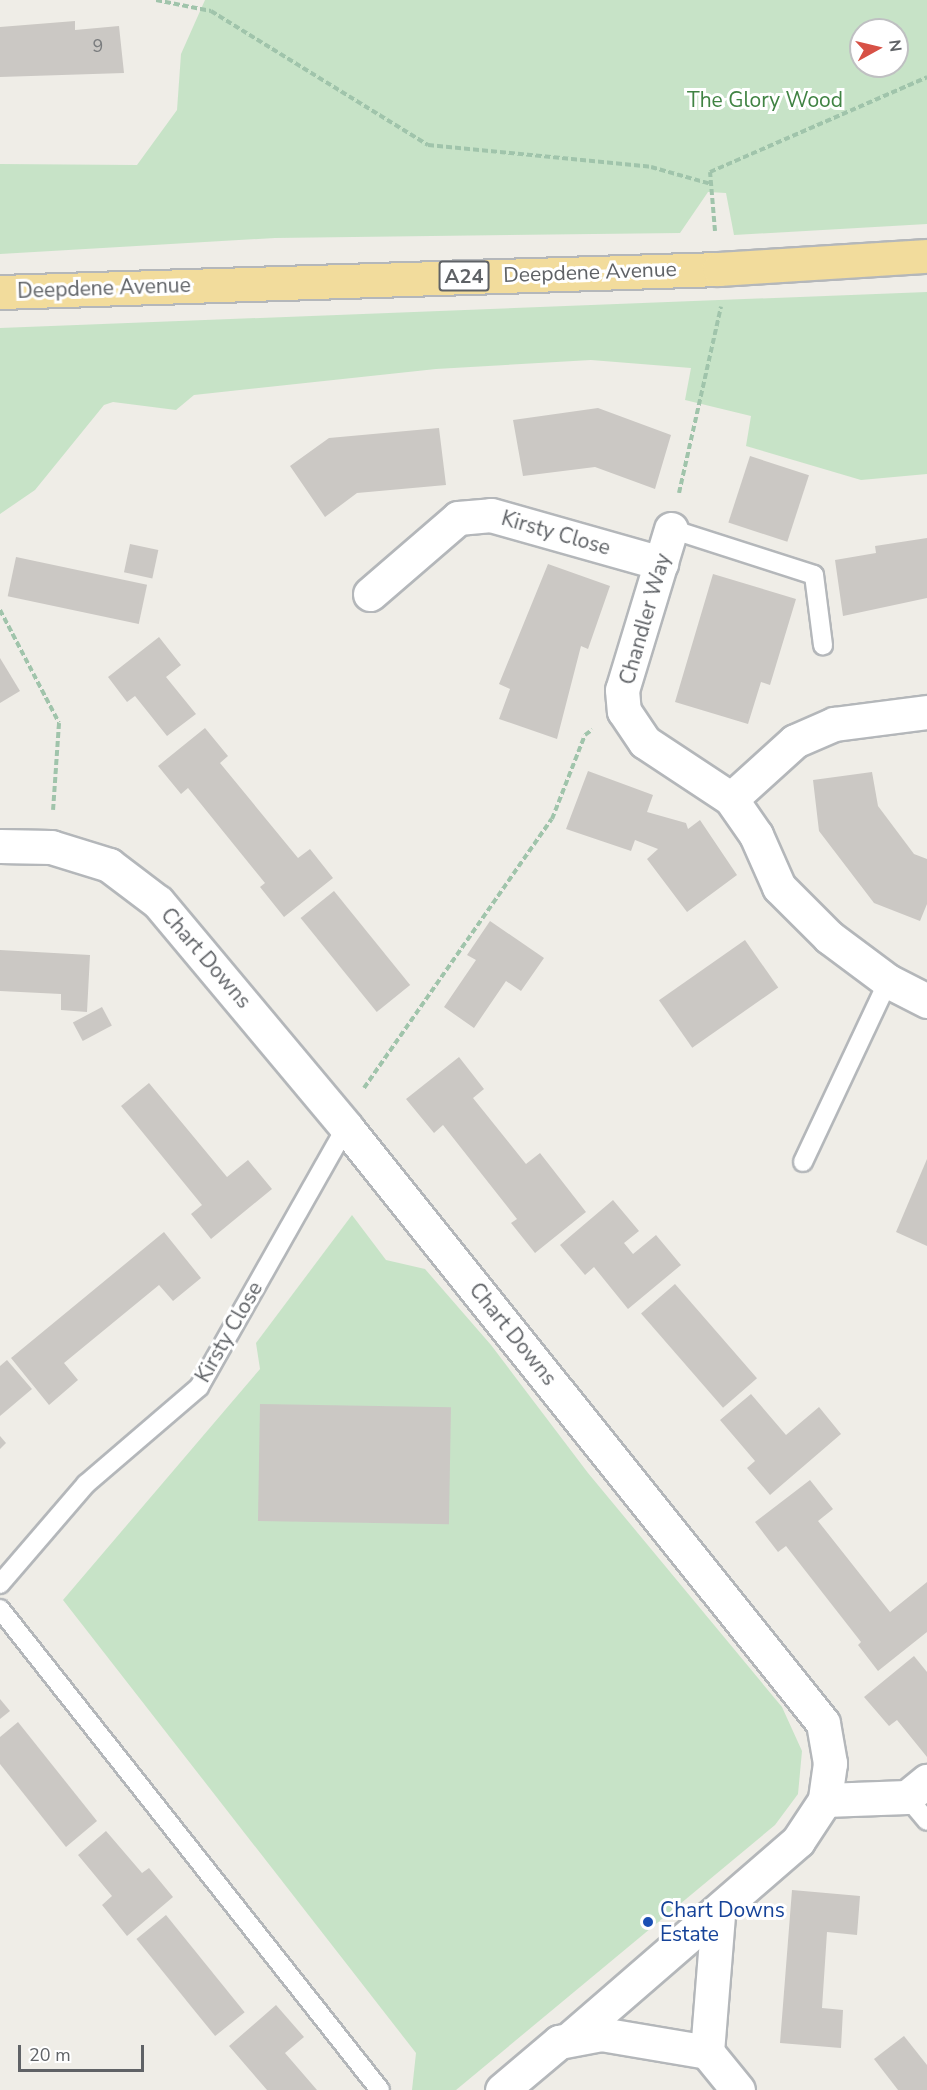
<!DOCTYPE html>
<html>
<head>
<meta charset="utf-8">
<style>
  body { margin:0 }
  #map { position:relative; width:927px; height:2090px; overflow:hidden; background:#efede7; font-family:"Nunito Sans",sans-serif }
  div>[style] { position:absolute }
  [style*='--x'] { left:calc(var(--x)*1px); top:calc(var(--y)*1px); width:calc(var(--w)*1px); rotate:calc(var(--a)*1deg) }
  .green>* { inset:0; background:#c7e3c7 }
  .building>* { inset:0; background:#cbc8c4; transform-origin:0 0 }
  .path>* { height:4px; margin-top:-2px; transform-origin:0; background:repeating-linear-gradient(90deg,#a0c4ab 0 6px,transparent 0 9px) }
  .roads { filter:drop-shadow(2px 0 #b4b7ba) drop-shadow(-2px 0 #b4b7ba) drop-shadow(0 2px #b4b7ba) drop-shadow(0 -2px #b4b7ba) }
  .lane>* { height:18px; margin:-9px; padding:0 9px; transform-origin:9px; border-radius:9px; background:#fff }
  .street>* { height:33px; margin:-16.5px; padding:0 16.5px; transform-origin:16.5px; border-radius:16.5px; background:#fff }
  .highway>* { height:33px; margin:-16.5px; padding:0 16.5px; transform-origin:16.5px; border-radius:16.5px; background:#f2dc9c }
  .dots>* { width:16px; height:16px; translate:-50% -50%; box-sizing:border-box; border:3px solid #fff; border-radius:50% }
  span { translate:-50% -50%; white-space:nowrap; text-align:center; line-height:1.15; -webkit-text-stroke:6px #fff; paint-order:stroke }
  .number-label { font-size:18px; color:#7a7c7e }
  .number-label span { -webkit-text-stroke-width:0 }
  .shield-label span { padding:2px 4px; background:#fff; border:2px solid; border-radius:4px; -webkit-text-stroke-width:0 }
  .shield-label { font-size:20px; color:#5f6266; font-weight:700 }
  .park-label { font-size:21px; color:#408343 }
  .street-label { font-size:21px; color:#5f6266 }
  .transit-label { font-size:21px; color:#164399 }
  .left { translate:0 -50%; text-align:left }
  .north { position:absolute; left:849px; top:18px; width:60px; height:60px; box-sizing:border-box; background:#fff; border:2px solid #bfc0c2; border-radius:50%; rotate:82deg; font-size:16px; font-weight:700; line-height:24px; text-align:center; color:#5f6266 }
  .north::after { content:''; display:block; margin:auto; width:21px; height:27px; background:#d75146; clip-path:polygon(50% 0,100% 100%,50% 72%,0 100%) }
  .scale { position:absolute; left:18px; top:2045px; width:126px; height:27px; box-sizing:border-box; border:3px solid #5f6266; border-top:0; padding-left:8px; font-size:18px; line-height:21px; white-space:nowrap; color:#5f6266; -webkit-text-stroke:4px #fff; paint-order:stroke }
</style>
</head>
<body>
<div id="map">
  <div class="green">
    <i style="clip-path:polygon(evenodd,205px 0,927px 0,927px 224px,734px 235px,726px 193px,708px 192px,680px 233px,275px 238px,0 254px,0 164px,137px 165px,177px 110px,181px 54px,205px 0,861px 30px,897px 30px,897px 66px,861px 66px,861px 30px)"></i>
    <i style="clip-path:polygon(927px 292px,927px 474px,861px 480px,746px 446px,751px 416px,685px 400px,691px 368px,591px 360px,436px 369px,194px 395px,176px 410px,113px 402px,104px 405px,35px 490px,0 514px,0 328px)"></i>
    <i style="clip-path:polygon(352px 1215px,386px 1260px,425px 1269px,491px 1345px,588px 1473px,782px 1707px,802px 1751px,798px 1794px,775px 1825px,456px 2090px,412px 2090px,416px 2053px,63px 1600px,260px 1369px,256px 1343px)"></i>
  </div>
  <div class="building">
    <i style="clip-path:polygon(75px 21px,75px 30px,119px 26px,124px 73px,0 77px,0 27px)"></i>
    <i style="clip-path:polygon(598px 408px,671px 435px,655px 489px,595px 467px,523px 476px,513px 420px)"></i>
    <i style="clip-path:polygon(439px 428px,446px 485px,357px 493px,325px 517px,290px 466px,329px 438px)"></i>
    <i style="left:750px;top:456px;width:62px;height:70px;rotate:18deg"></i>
    <i style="clip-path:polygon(927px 538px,927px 598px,843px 616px,835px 560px,876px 553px,875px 546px)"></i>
    <i style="left:130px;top:544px;width:29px;height:29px;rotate:12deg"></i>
    <i style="left:16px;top:557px;width:134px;height:40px;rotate:12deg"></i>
    <i style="clip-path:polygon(548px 564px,610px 586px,588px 649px,581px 646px,557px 739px,499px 719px,510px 689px,499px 684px)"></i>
    <i style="clip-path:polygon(713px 574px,796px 599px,770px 685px,761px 682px,748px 724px,675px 702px)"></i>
    <i style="clip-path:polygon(159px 637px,181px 665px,166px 677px,196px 714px,167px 736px,135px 696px,127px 702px,108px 677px)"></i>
    <i style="clip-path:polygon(0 658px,20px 691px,0 703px)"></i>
    <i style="clip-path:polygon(205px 728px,228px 756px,220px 763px,298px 858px,310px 849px,333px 878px,284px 917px,260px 887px,265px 883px,188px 788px,181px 794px,158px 766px)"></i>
    <i style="clip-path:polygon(588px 771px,653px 795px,647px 812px,686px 823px,688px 829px,700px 820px,737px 875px,687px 912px,647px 859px,658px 849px,635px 840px,631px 851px,566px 829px)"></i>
    <i style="clip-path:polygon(872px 772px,878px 806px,914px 854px,927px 859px,927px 904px,920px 921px,874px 903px,819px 831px,813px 780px)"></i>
    <i style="left:334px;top:891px;width:121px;height:43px;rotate:51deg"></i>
    <i style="clip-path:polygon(490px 921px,544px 958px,521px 991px,506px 981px,474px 1028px,444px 1007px,476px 960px,467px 955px)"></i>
    <i style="left:745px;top:940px;width:58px;height:105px;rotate:55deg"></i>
    <i style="clip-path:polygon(0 950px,90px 955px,87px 1012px,61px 1010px,61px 994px,0 991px)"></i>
    <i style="left:102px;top:1007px;width:21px;height:33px;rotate:62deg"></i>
    <i style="clip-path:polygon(459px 1057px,484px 1089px,473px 1098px,526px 1164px,540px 1153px,586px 1212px,535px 1253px,511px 1223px,517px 1219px,443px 1125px,434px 1133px,406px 1099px)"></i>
    <i style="clip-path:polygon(149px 1083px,227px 1177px,248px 1160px,272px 1189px,211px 1239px,191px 1214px,202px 1205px,121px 1106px)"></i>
    <i style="clip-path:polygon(927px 1159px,927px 1246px,896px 1232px)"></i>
    <i style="clip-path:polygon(613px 1200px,639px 1231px,624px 1243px,633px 1254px,656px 1235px,681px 1265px,628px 1309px,594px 1267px,585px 1275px,560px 1245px)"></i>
    <i style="clip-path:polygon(164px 1232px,201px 1278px,173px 1301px,159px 1285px,64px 1363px,78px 1380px,49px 1405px,11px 1358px)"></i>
    <i style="left:675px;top:1284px;width:125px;height:45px;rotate:49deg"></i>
    <i style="clip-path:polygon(7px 1360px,32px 1389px,0 1416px,0 1366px)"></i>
    <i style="clip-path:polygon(751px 1394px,786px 1435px,819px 1407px,841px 1434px,770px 1495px,747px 1468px,755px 1461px,720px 1420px)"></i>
    <i style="left:260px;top:1404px;width:191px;height:117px;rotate:1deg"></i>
    <i style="clip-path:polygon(0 1436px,6px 1443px,0 1449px)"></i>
    <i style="clip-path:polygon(810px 1480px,833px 1509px,818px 1521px,890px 1612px,927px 1582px,927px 1632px,878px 1671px,858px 1645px,861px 1642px,786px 1546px,778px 1552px,755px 1522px)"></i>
    <i style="clip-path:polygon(914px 1656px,927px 1672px,927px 1757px,897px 1720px,889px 1726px,864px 1697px)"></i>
    <i style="clip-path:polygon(0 1699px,10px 1711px,0 1719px)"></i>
    <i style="clip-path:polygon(18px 1722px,97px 1821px,66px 1847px,0 1764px,0 1737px)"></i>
    <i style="clip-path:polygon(106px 1831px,142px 1873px,149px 1868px,173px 1897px,127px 1936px,102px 1905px,112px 1896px,78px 1855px)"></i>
    <i style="clip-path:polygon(792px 1890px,860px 1896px,857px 1935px,827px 1932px,822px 2008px,843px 2010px,841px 2048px,780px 2043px)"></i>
    <i style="left:166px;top:1915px;width:125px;height:38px;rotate:51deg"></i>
    <i style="clip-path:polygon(276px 2005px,304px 2037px,285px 2053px,317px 2090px,267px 2090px,229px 2046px)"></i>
    <i style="clip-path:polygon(904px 2036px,927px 2065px,927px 2090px,898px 2090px,874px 2059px)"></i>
  </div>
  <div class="path">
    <i style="--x:156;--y:0;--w:56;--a:11.3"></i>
    <i style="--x:211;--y:11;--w:255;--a:31.7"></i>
    <i style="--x:428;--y:145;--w:224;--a:5.6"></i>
    <i style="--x:651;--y:167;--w:62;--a:15.8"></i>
    <i style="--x:715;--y:231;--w:59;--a:-94.8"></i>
    <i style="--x:710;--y:172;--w:237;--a:-23.6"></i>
    <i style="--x:679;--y:493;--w:191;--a:-77.3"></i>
    <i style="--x:0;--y:610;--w:127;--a:62.4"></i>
    <i style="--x:59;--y:723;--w:87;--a:93.9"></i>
    <i style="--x:364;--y:1088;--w:328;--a:-55.1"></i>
    <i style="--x:552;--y:819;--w:90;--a:-68.6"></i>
    <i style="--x:585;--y:735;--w:9;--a:-36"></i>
  </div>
  <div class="roads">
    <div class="lane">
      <i style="--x:671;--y:529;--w:150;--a:17.8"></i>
      <i style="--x:814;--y:575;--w:71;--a:82.7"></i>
      <i style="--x:803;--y:1162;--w:200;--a:-64.8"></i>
      <i style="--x:0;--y:1584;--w:132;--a:-49.3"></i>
      <i style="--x:86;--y:1484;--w:149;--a:-40.6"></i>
      <i style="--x:199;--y:1387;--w:299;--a:-60.5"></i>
      <i style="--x:0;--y:1609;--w:613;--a:51.69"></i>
      <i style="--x:907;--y:1797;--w:31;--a:50"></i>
    </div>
    <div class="street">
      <i style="--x:671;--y:529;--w:168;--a:106.9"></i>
      <i style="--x:622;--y:690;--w:21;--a:85"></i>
      <i style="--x:624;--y:711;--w:37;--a:56"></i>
      <i style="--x:645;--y:742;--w:103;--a:33.5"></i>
      <i style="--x:731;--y:799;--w:44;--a:55.2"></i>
      <i style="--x:756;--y:835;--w:57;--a:66.1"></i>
      <i style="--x:779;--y:887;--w:71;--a:45"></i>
      <i style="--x:829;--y:937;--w:74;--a:36.7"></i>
      <i style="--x:888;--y:981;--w:44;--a:27.1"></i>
      <i style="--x:370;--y:594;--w:116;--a:-40.8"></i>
      <i style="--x:458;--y:518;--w:33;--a:-5"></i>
      <i style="--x:491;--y:515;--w:177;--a:15.8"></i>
      <i style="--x:731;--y:799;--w:86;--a:-42.2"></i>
      <i style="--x:795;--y:741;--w:43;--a:-23.6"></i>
      <i style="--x:834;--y:724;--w:94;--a:-7.4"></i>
      <i style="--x:0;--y:846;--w:51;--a:1.1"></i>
      <i style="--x:51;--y:847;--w:61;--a:17.2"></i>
      <i style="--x:109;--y:865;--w:61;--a:37.1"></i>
      <i style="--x:158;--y:902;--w:293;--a:50.1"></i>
      <i style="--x:346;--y:1127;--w:763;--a:51.33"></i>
      <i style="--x:823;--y:1723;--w:41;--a:80.1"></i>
      <i style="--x:830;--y:1763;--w:37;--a:98"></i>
      <i style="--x:825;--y:1800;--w:49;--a:123.4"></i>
      <i style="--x:798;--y:1841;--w:299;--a:139.1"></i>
      <i style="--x:825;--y:1800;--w:82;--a:-2.1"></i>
      <i style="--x:907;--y:1797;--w:26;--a:-39"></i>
      <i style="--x:707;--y:2052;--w:138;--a:-85.4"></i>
      <i style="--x:502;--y:2090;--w:75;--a:-40.1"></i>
      <i style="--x:559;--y:2042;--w:43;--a:-10.8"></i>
      <i style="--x:601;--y:2034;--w:108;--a:9.6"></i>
      <i style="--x:707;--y:2052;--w:49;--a:50.8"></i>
    </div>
    <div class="highway">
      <i style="--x:0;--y:292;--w:719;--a:-1.83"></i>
      <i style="--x:719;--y:269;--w:208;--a:-3.6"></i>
    </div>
  </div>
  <div class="dots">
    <i style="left:648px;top:1922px;background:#1a4fb4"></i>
  </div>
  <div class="number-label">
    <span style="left:98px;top:46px">9</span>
  </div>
  <div class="shield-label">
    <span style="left:464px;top:276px">A24</span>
  </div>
  <div class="park-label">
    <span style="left:765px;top:100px">The Glory Wood</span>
  </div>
  <div class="street-label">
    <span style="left:590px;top:272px;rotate:-2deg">Deepdene Avenue</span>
    <span style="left:104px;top:288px;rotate:-2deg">Deepdene Avenue</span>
    <span style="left:556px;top:533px;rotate:16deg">Kirsty Close</span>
    <span style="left:645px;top:619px;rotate:-74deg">Chandler Way</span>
    <span style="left:206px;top:958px;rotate:49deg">Chart Downs</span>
    <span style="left:229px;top:1332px;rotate:-60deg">Kirsty Close</span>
    <span style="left:513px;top:1334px;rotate:51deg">Chart Downs</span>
  </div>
  <div class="transit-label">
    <span class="left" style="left:660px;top:1922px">Chart Downs<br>Estate</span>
  </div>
  <div class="north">N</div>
  <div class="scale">20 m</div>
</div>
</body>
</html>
